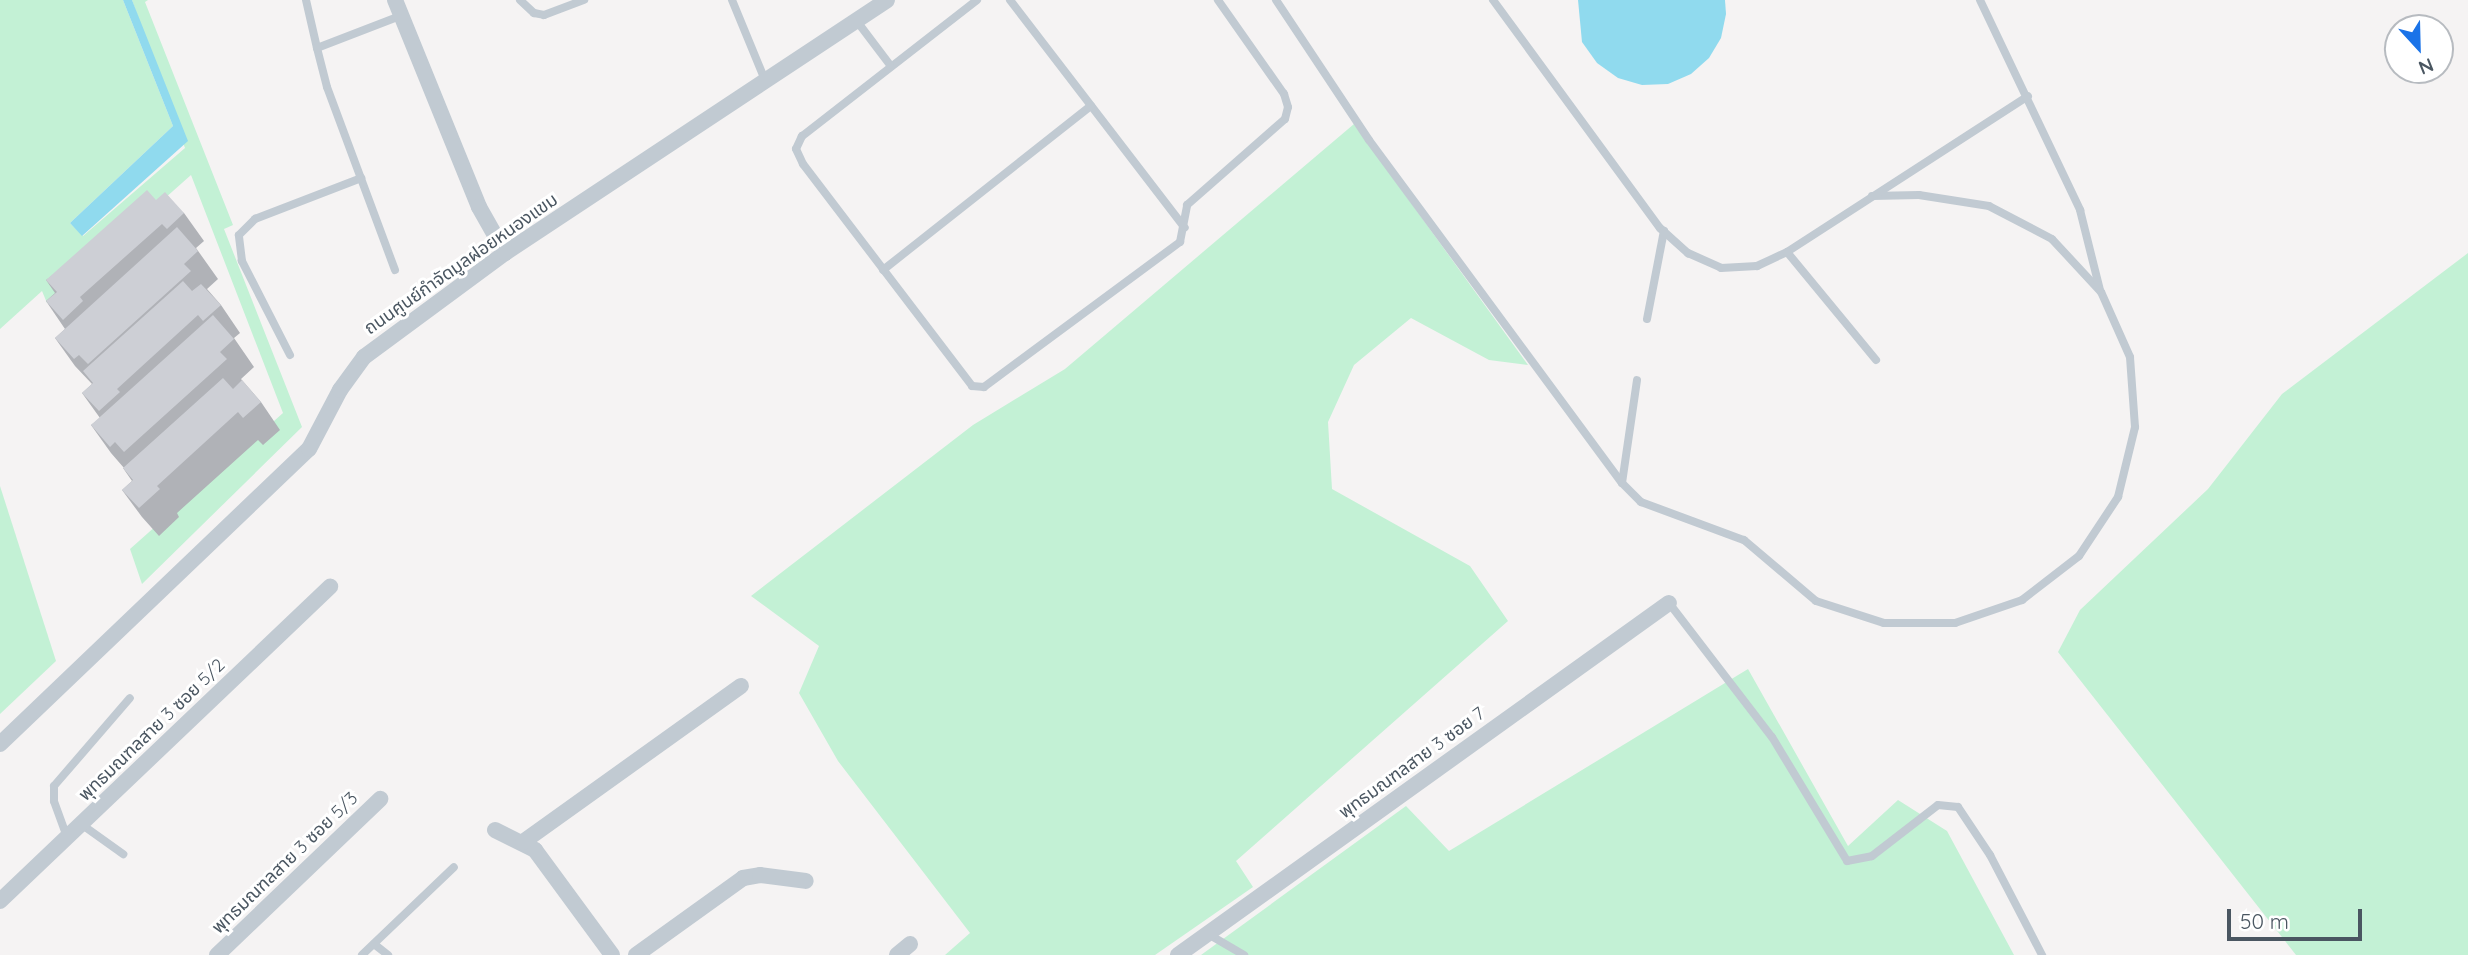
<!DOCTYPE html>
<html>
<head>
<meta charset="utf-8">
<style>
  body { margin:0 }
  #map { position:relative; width:2468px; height:955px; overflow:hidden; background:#f5f3f3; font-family:Quicksand,"Noto Sans Thai",sans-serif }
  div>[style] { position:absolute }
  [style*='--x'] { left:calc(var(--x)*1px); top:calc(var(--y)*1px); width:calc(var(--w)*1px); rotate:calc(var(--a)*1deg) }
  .green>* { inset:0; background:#c3f1d5 }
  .water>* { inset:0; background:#90daee }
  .service>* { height:8px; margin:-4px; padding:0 4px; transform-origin:4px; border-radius:4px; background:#c1cad2 }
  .minor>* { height:16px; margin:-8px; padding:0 8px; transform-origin:8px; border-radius:8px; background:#c1cad2 }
  .wall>* { inset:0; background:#b0b2b7 }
  .building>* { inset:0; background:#cdcfd5 }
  span { translate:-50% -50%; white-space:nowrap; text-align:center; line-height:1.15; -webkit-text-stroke:6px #fff; paint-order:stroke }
  .street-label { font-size:18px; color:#4a5661 }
  .north { position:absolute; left:2384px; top:14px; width:70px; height:70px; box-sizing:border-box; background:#fff; border:2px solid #b7bbc0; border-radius:50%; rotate:158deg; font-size:19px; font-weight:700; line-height:28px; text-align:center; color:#4a5661 }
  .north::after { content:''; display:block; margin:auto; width:24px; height:32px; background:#1a73e8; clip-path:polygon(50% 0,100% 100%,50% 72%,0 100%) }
  .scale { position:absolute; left:2227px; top:909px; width:135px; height:32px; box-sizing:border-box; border:4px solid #4a5661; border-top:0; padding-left:9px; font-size:21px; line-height:24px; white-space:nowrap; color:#4a5661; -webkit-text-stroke:5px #fff; paint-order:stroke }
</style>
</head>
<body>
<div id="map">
  <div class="green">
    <i style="clip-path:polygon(0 0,123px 0,173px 126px,70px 223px,83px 236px,185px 148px,132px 0,148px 0,145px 2px,233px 225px,224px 229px,302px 427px,142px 584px,130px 549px,283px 413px,191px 175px,47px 303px,42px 291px,0 329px)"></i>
    <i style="clip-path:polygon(1354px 124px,1528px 365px,1489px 360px,1411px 318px,1354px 365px,1328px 422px,1332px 489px,1470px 566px,1508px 621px,1236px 861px,1253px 887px,1155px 955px,945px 955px,970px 933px,838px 761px,799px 693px,819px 646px,751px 596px,973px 425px,1065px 369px)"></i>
    <i style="clip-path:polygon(2468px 253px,2468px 955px,2296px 955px,2058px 652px,2080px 610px,2208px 489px,2282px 394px)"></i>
    <i style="clip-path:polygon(0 486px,56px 661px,0 714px)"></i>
    <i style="clip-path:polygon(1748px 669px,1848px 846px,1898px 800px,1947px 831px,2014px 955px,1201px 955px,1406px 806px,1449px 851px)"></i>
  </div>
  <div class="water">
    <i style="clip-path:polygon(123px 0,132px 0,188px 141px,82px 236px,70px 223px,173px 126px)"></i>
    <i style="clip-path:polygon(1578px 0,1725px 0,1726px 14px,1721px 38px,1709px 58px,1691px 74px,1668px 84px,1642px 85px,1618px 78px,1597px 63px,1582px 42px)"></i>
  </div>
  <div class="service">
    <i style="--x:306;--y:0;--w:49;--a:77.1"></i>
    <i style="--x:520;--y:0;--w:19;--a:43"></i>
    <i style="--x:534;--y:13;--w:10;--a:11"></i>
    <i style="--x:544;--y:15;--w:43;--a:-20.6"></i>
    <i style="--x:732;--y:0;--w:87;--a:67.6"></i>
    <i style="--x:977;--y:0;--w:222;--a:142.1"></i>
    <i style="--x:802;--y:136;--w:14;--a:115"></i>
    <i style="--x:796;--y:149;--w:17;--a:65"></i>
    <i style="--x:803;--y:164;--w:279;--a:52.7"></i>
    <i style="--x:972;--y:386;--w:12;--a:5"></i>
    <i style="--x:984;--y:387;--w:244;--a:-36.5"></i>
    <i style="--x:1180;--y:242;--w:38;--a:-79"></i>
    <i style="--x:1187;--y:205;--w:130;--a:-41.3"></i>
    <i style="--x:1285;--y:119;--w:12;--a:-76"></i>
    <i style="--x:1288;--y:107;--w:14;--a:-107"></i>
    <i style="--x:1284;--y:94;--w:115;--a:-125.1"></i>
    <i style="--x:1010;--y:0;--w:287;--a:52.5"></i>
    <i style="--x:1276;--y:0;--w:168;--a:56.4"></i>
    <i style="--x:1369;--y:140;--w:426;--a:53.6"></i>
    <i style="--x:1622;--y:483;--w:27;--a:45"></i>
    <i style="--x:1641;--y:502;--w:110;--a:20.3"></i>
    <i style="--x:1744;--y:540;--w:94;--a:40.3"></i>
    <i style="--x:1816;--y:601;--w:71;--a:17.9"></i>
    <i style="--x:1884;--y:623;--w:71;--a:0"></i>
    <i style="--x:1955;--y:623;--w:71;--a:-18.9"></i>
    <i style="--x:2022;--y:600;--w:72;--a:-37.7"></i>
    <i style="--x:2079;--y:556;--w:71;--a:-56.5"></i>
    <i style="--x:2118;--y:497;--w:72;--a:-76.3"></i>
    <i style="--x:2135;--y:427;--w:70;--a:-94.1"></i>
    <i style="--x:2130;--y:357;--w:71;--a:-114"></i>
    <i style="--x:2101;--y:292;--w:72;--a:-132.8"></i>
    <i style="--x:2052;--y:239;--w:71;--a:-152.4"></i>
    <i style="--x:1989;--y:206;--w:71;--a:-171.1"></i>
    <i style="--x:1919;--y:195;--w:47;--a:178.8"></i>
    <i style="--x:1493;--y:0;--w:283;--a:53.8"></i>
    <i style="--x:1660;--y:228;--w:38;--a:42"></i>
    <i style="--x:1688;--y:253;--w:36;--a:24"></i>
    <i style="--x:1721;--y:268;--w:36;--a:-3"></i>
    <i style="--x:1757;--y:266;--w:33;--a:-25"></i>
    <i style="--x:1787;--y:252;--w:287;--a:-32.9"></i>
    <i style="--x:1980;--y:0;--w:233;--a:64.5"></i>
    <i style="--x:2080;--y:210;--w:82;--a:76"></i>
    <i style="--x:856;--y:20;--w:56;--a:52.9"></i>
    <i style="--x:1787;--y:252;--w:140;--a:50.5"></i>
    <i style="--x:395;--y:270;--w:195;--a:-110.4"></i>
    <i style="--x:327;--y:87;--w:40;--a:-104.4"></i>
    <i style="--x:317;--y:48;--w:89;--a:-21.1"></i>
    <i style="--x:883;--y:270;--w:265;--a:-38.3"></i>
    <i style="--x:1647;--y:319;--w:90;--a:-79.1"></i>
    <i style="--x:290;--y:355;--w:106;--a:-117.1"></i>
    <i style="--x:242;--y:261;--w:26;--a:-97"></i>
    <i style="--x:239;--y:235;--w:23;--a:-45"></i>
    <i style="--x:255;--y:219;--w:114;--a:-21.1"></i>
    <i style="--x:1622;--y:483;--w:104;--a:-81.7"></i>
    <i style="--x:1669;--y:603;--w:169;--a:52.5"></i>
    <i style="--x:1772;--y:737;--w:145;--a:58.8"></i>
    <i style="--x:1847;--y:861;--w:25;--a:-11"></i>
    <i style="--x:1872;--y:856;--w:83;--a:-37.7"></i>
    <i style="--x:1938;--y:805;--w:20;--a:6"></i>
    <i style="--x:1958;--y:807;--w:58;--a:56.3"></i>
    <i style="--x:1990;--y:855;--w:113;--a:62.5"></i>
    <i style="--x:81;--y:824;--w:52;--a:35.5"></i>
    <i style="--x:67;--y:837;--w:38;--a:-110"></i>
    <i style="--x:54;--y:801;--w:15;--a:-90"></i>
    <i style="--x:54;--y:786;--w:116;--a:-49.2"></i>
    <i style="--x:1208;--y:934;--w:42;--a:30.3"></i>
    <i style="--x:374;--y:944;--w:18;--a:38"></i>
    <i style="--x:362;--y:955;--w:127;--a:-43.7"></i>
  </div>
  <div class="minor">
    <i style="--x:395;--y:0;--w:223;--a:67.9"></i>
    <i style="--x:479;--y:207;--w:53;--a:60.5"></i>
    <i style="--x:0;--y:744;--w:427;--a:-43.7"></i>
    <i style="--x:309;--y:449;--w:67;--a:-62.3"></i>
    <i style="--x:340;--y:390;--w:41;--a:-54"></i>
    <i style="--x:364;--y:357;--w:175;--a:-36.4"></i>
    <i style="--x:505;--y:253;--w:458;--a:-33.5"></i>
    <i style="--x:495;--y:830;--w:45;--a:26.6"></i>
    <i style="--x:535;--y:850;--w:130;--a:53.7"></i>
    <i style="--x:523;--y:842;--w:268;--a:-35.6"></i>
    <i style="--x:0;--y:901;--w:456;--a:-43.6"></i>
    <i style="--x:217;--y:955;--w:226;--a:-43.7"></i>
    <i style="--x:636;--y:955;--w:132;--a:-35.7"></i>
    <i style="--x:743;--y:878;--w:17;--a:-10"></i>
    <i style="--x:760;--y:875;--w:46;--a:7.4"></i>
    <i style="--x:897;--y:955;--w:17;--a:-40"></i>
    <i style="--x:1178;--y:955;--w:604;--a:-35.64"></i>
  </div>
  <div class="wall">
    <i style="clip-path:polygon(156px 200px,184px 213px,204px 241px,196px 248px,218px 279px,207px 289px,221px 305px,240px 333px,234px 338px,254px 367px,241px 379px,261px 402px,280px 430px,263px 445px,258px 440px,177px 513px,179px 517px,159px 536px,142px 517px,122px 490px,132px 481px,123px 468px,124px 468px,111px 453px,91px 425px,100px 418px,82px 393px,92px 384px,75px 366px,55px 338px,65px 329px,46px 301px,55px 293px,46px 280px)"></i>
  </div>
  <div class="building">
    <i style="clip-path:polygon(147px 190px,156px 200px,165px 192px,184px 213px,167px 229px,162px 224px,80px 297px,83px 301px,63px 320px,46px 301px,57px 292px,46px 280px)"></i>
    <i style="clip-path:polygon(177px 227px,198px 251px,184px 264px,191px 271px,88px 364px,79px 355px,74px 359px,55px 338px)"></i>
    <i style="clip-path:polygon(183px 281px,192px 291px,201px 284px,221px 305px,203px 321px,198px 315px,117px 389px,120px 392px,99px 411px,82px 393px,93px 383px,83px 371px)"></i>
    <i style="clip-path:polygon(213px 315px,234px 339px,220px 352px,227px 359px,124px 452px,115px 442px,110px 447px,91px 425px)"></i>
    <i style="clip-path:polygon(223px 378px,233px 389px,242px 380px,261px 402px,243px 418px,238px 412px,157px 486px,160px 489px,139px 508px,122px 490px,133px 480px,123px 468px)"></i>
  </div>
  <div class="street-label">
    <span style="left:461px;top:264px;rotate:-35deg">ถนนศูนย์กำจัดมูลฝอยหนองแขม</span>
    <span style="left:152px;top:730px;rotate:-44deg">พุทธมณฑลสาย 3 ซอย 5/2</span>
    <span style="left:1412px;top:763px;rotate:-36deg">พุทธมณฑลสาย 3 ซอย 7</span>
    <span style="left:285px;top:863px;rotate:-44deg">พุทธมณฑลสาย 3 ซอย 5/3</span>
  </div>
  <div class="north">N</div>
  <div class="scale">50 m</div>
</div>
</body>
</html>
